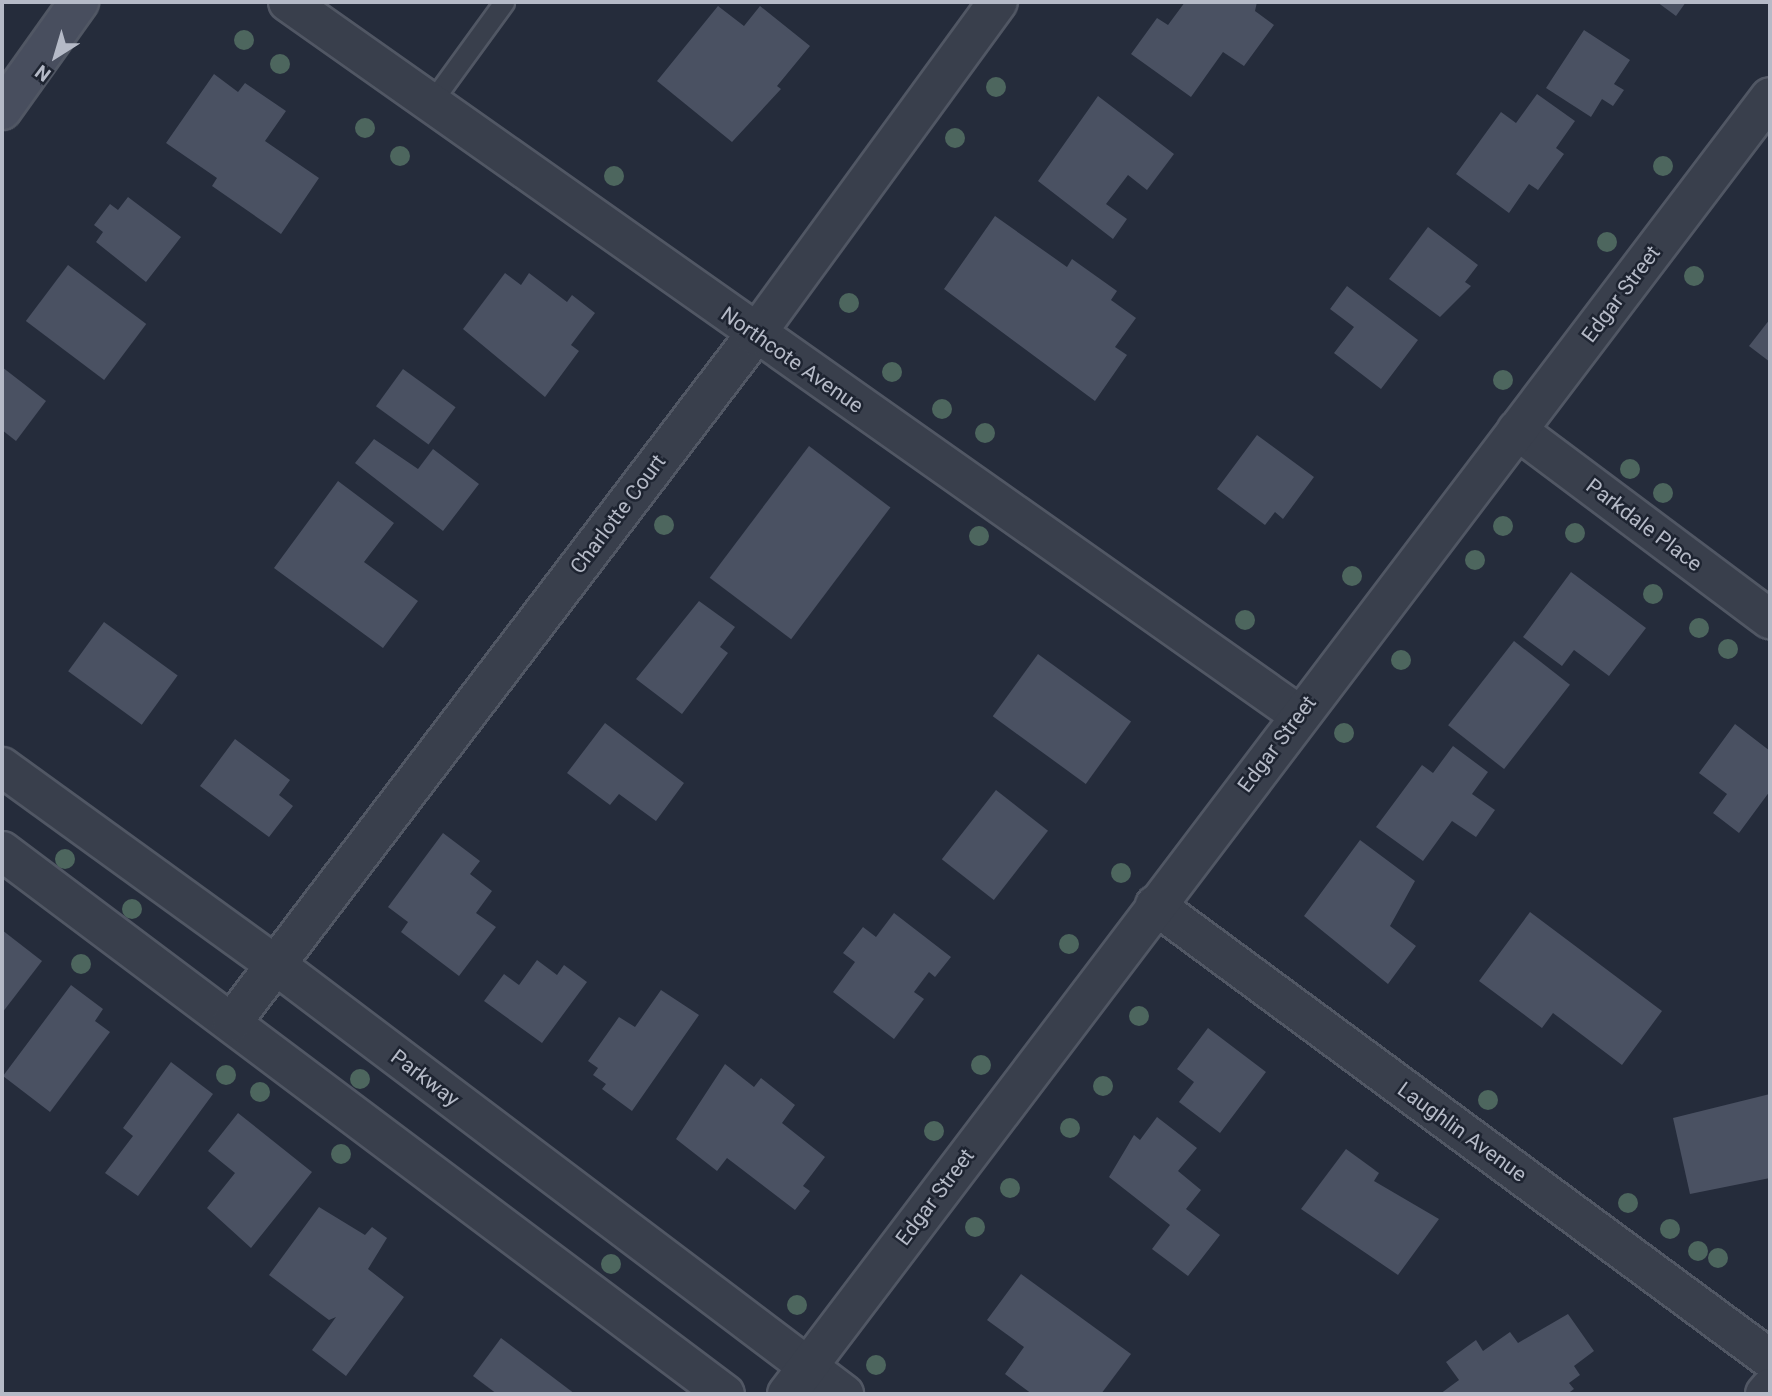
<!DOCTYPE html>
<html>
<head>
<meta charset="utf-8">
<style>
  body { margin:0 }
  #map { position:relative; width:1772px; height:1396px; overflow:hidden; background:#252c3b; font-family:Roboto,sans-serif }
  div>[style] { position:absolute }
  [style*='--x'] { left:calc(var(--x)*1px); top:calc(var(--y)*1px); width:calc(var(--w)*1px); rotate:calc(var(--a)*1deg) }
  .building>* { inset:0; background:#4a5162; transform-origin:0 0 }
  .roads { filter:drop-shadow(2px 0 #515764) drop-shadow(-2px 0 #515764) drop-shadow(0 2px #515764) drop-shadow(0 -2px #515764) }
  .lane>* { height:19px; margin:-9.5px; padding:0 9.5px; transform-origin:9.5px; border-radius:9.5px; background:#393f4c }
  .street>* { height:38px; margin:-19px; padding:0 19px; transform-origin:19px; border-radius:19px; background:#393f4c }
  .secondary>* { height:38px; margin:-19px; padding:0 19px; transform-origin:19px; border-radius:19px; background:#484e5e }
  .trees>* { width:20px; height:20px; margin:-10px; border-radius:50%; background:#4d665e }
  span { translate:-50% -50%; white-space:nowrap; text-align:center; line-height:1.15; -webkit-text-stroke:5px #1e2431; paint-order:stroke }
  .street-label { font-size:21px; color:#b5bac7 }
  .frame { position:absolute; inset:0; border:4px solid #b5bac7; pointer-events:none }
  .north { position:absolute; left:21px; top:21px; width:70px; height:70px; -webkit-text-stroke:5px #1e2431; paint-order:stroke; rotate:217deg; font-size:19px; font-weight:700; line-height:28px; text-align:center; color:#b5bac7 }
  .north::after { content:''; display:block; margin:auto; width:24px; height:32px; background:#b5bac7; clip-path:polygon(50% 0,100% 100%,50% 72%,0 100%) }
</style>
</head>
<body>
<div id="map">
  <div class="building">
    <i style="clip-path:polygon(1185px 2px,1257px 2px,1255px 11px,1274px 25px,1244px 66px,1223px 52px,1191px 97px,1131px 54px,1157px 18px,1168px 25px)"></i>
    <i style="clip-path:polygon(1657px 2px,1686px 2px,1676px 16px)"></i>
    <i style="clip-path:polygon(718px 6px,744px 26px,760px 6px,810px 46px,777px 86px,781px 89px,732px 142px,657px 81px)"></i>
    <i style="clip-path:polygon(1584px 30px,1630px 60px,1614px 84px,1624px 90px,1613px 106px,1602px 99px,1591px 117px,1546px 88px)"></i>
    <i style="clip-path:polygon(214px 74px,238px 92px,245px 83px,286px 111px,265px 141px,319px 178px,281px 234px,212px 186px,217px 178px,166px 143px)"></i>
    <i style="clip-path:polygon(1537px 94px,1575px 121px,1556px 148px,1564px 154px,1538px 190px,1529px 184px,1509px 213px,1456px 174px,1501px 112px,1516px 123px)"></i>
    <i style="clip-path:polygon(1098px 96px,1174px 154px,1147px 190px,1128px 175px,1106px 204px,1127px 219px,1113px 239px,1038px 181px)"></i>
    <i style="clip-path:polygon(128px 197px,181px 237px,146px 282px,96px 242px,103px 232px,94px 225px,110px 204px,118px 210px)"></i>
    <i style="clip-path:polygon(995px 216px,1067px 267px,1072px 259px,1117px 291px,1111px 300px,1136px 318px,1115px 347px,1127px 355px,1095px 401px,944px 289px)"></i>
    <i style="clip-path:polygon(1428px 227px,1478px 265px,1465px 282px,1471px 286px,1440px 317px,1389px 279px)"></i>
    <i style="left:68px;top:265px;width:98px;height:70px;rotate:37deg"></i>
    <i style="clip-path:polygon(505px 273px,521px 285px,529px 273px,567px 302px,572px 295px,595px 313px,571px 345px,579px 351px,545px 397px,463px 329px)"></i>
    <i style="clip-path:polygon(1347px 286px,1418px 340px,1381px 389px,1334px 353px,1354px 327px,1330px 309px)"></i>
    <i style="clip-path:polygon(1770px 319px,1770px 362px,1749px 346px)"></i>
    <i style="clip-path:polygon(2px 367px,46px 401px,16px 441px,2px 430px)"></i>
    <i style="left:403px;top:369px;width:65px;height:46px;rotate:36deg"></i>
    <i style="clip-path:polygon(1257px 435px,1314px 477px,1283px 519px,1275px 512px,1265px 525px,1217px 489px)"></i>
    <i style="clip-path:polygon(374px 439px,418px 469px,433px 449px,479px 484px,443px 531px,355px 463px)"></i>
    <i style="left:809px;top:446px;width:102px;height:165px;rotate:37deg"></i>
    <i style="clip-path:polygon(338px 481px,394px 523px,364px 562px,418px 601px,383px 648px,274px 568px)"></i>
    <i style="clip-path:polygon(1571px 572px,1646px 628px,1609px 676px,1574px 650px,1562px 666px,1523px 637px)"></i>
    <i style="clip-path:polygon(699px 601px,735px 627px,720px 647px,728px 653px,682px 714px,636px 679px)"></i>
    <i style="left:104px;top:622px;width:91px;height:61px;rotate:36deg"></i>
    <i style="left:1514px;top:641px;width:71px;height:107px;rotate:38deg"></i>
    <i style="left:1038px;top:654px;width:115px;height:77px;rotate:36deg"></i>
    <i style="clip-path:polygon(605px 723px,684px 783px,656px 821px,619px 794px,610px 805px,567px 773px)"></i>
    <i style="clip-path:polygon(1735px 724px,1770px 751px,1770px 791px,1739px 833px,1713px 813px,1727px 794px,1699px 773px)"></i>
    <i style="clip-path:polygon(235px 739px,290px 780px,279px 795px,293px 806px,269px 837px,200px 786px)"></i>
    <i style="clip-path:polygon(1453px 746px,1488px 772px,1472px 794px,1495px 810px,1476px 837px,1452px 821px,1423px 861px,1376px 827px,1422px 765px,1433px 773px)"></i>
    <i style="left:996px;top:790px;width:66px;height:88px;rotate:38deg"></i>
    <i style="clip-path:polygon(443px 833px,480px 861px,470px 874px,492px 891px,476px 913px,496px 927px,459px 976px,401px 932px,408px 922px,388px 907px)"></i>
    <i style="clip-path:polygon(1360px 840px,1415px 881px,1390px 926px,1416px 946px,1388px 984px,1304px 916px)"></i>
    <i style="clip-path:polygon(1530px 912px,1662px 1011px,1622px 1065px,1553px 1013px,1542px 1028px,1479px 981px)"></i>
    <i style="clip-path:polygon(894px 913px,951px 957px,935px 977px,929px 972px,914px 992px,924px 999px,894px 1039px,833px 992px,855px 962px,843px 953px,863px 927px,876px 937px)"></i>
    <i style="clip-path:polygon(2px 930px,42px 961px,2px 1013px)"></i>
    <i style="clip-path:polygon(537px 960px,557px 975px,564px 965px,587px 982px,542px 1043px,484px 1001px,504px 974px,519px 985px)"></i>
    <i style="clip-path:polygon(71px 985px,103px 1009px,95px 1021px,110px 1032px,50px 1112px,3px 1076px)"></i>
    <i style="clip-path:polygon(661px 990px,699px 1015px,632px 1111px,602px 1089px,606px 1084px,593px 1075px,598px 1068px,588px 1061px,619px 1017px,635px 1027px)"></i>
    <i style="clip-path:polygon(1208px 1028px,1266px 1072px,1220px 1133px,1179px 1102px,1194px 1082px,1177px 1069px)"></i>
    <i style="clip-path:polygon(171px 1062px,213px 1094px,138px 1196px,105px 1173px,133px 1136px,123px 1128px)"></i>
    <i style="clip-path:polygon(725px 1064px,754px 1087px,761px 1078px,795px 1105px,782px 1123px,825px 1157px,803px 1186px,810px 1191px,795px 1210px,727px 1158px,717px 1171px,676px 1139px)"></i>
    <i style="clip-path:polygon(1770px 1094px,1770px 1178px,1690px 1194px,1673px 1118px)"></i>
    <i style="clip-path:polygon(238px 1113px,312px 1172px,251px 1248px,207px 1208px,235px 1173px,208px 1151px)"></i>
    <i style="clip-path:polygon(1157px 1117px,1197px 1148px,1178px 1171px,1201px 1190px,1186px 1209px,1220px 1235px,1188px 1276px,1152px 1249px,1170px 1225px,1109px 1177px,1134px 1135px,1140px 1140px)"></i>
    <i style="clip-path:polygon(1346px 1149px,1379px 1173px,1374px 1181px,1439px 1219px,1398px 1275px,1301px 1209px)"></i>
    <i style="clip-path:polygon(319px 1207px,365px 1235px,372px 1227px,387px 1238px,368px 1269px,404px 1297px,346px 1376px,312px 1350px,336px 1317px,329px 1320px,269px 1275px)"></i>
    <i style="clip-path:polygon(1021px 1274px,1131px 1354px,1101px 1394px,1032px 1394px,1005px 1374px,1024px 1347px,987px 1320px)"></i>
    <i style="clip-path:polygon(1568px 1314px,1594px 1351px,1574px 1366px,1580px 1375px,1569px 1383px,1574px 1389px,1567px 1394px,1440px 1394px,1459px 1380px,1446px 1362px,1476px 1340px,1483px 1351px,1510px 1332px,1518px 1343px)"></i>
    <i style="clip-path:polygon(501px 1338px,575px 1394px,497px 1394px,473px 1376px)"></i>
  </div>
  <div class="roads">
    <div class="lane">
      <i style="--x:430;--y:104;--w:126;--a:-54"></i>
    </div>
    <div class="street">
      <i style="--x:288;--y:2;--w:1237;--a:35.19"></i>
      <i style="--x:1517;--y:430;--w:316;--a:36.8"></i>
      <i style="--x:2;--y:767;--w:338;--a:35.9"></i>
      <i style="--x:276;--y:965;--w:712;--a:37.06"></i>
      <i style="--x:2;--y:851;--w:904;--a:36.91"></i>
      <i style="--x:1155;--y:905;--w:764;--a:36.44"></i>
      <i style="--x:232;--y:1022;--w:863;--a:-52.72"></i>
      <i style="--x:755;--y:335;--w:412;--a:-53.9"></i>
      <i style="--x:787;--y:1394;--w:1627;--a:-52.84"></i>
      <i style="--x:1765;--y:1394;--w:8;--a:-50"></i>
    </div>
    <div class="secondary">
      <i style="--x:2;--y:110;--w:133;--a:-54.5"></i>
    </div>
  </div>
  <div class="trees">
    <i style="left:244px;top:40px"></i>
    <i style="left:280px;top:64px"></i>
    <i style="left:996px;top:87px"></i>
    <i style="left:365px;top:128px"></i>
    <i style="left:955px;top:138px"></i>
    <i style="left:400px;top:156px"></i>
    <i style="left:1663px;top:166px"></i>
    <i style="left:614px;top:176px"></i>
    <i style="left:1607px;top:242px"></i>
    <i style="left:1694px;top:276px"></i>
    <i style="left:849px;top:303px"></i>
    <i style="left:892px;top:372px"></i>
    <i style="left:1503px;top:380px"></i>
    <i style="left:942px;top:409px"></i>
    <i style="left:985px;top:433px"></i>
    <i style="left:1630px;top:469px"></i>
    <i style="left:1663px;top:493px"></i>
    <i style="left:664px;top:525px"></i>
    <i style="left:1503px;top:526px"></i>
    <i style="left:1575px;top:533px"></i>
    <i style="left:979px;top:536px"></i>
    <i style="left:1475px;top:560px"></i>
    <i style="left:1352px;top:576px"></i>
    <i style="left:1653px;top:594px"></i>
    <i style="left:1245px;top:620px"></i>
    <i style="left:1699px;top:628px"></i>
    <i style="left:1728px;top:649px"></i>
    <i style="left:1401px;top:660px"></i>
    <i style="left:1344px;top:733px"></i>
    <i style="left:65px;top:859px"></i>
    <i style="left:1121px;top:873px"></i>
    <i style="left:132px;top:909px"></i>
    <i style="left:1069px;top:944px"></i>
    <i style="left:81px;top:964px"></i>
    <i style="left:1139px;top:1016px"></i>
    <i style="left:981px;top:1065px"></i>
    <i style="left:226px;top:1075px"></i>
    <i style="left:360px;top:1079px"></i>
    <i style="left:1103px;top:1086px"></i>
    <i style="left:260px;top:1092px"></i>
    <i style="left:1488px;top:1100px"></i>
    <i style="left:1070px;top:1128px"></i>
    <i style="left:934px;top:1131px"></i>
    <i style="left:341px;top:1154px"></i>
    <i style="left:1010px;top:1188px"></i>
    <i style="left:1628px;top:1203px"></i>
    <i style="left:975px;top:1227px"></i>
    <i style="left:1670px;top:1229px"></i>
    <i style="left:1698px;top:1251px"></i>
    <i style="left:1718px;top:1258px"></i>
    <i style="left:611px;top:1264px"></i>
    <i style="left:797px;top:1305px"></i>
    <i style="left:876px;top:1365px"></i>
  </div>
  <div class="street-label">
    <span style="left:1621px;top:294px;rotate:-53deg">Edgar Street</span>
    <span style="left:792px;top:360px;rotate:35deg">Northcote Avenue</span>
    <span style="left:618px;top:514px;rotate:-53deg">Charlotte Court</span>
    <span style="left:1644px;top:525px;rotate:37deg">Parkdale Place</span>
    <span style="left:1277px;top:744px;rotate:-53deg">Edgar Street</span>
    <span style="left:425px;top:1078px;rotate:37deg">Parkway</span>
    <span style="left:1462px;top:1132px;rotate:36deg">Laughlin Avenue</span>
    <span style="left:935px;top:1197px;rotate:-53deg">Edgar Street</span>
  </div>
  <div class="frame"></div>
  <div class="north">N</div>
</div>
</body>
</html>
